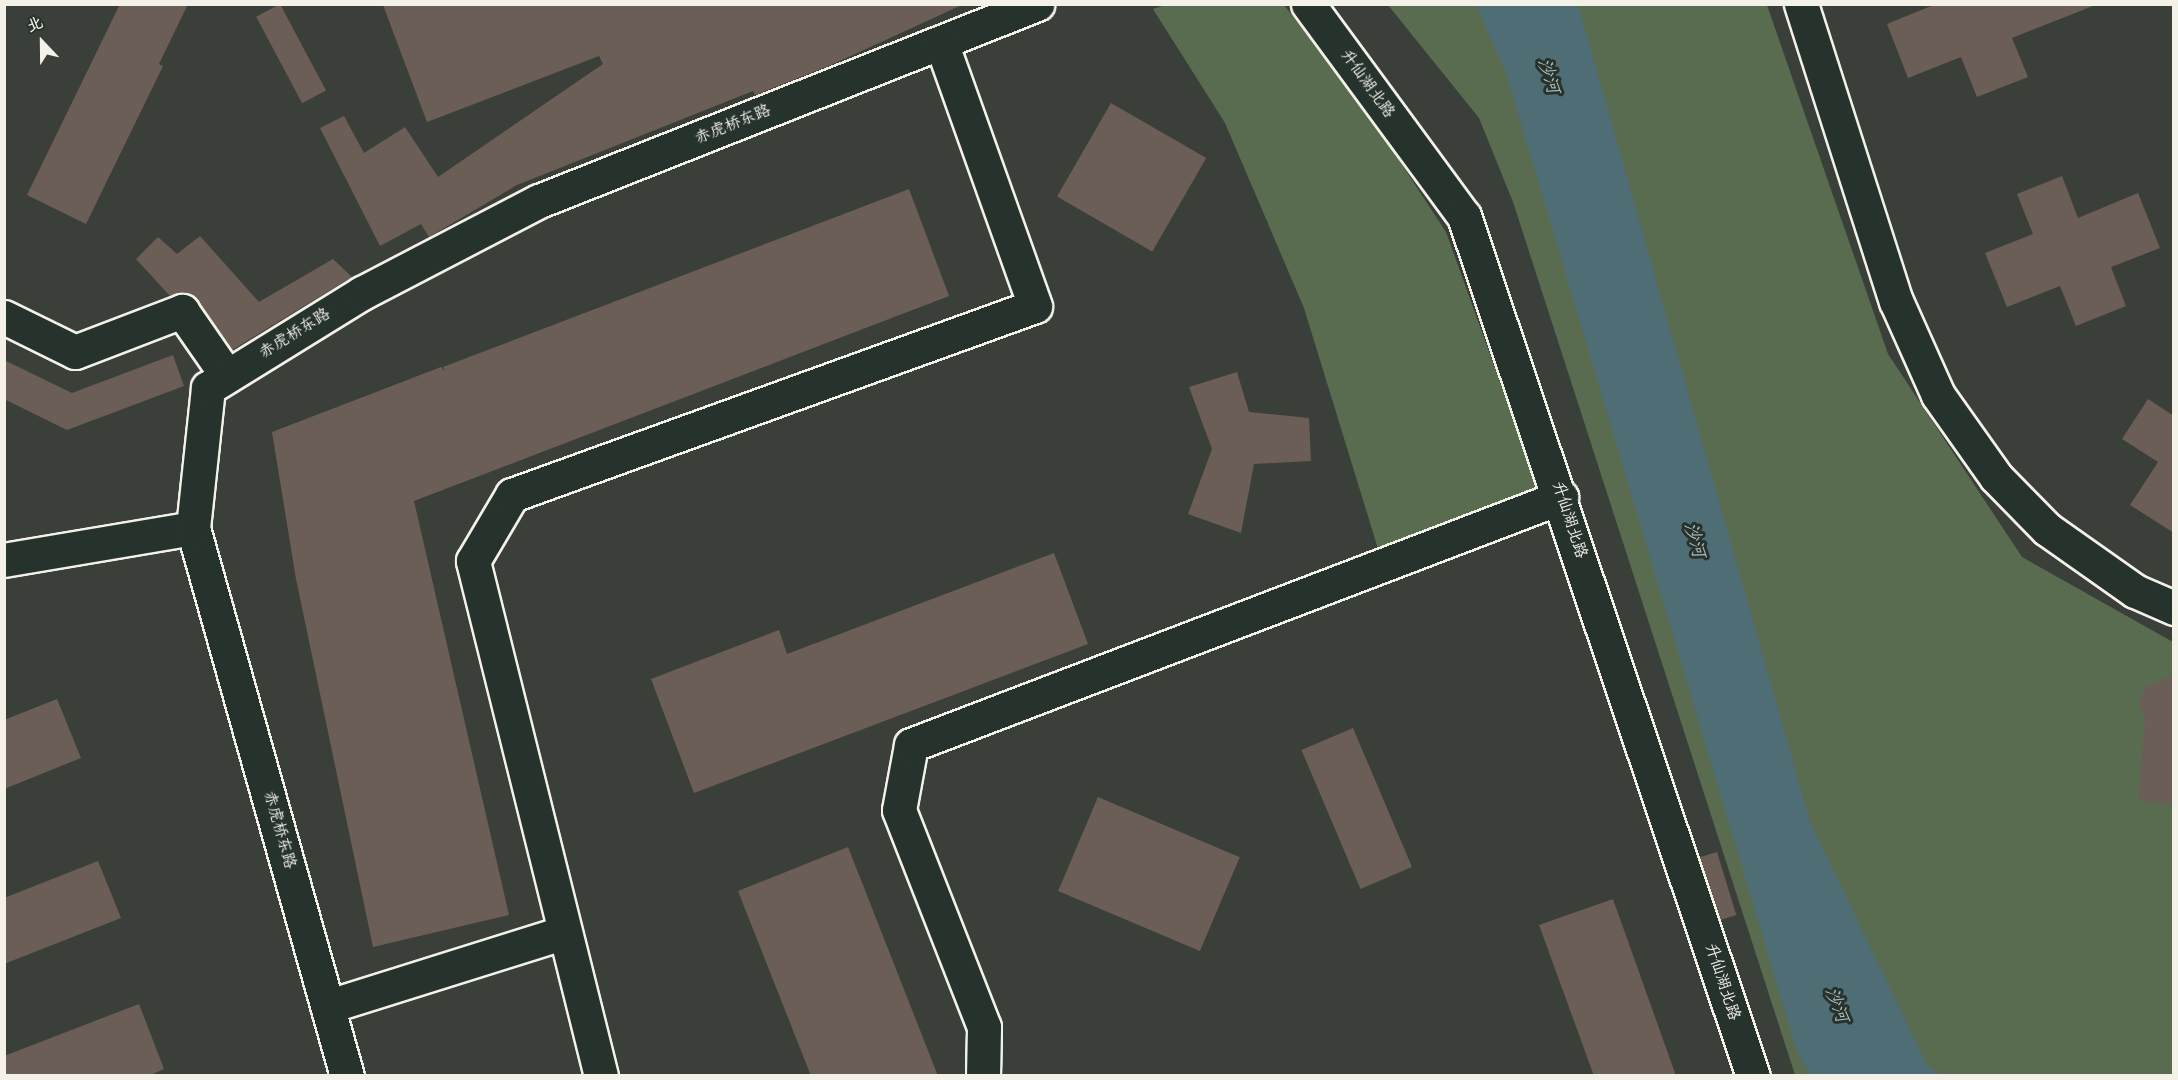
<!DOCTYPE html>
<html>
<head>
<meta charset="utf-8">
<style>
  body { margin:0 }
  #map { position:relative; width:2178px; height:1080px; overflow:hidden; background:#3a4039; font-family:"Balsamiq Sans","LXGW WenKai TC",sans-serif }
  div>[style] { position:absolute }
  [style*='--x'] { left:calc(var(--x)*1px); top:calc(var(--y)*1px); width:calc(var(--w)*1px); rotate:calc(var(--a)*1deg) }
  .green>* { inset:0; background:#596c4f }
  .water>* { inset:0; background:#4e6d75 }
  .building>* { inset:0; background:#6a5e56; transform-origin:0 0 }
  .roads { filter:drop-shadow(2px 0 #f4f1e8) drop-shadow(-2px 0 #f4f1e8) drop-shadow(0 2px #f4f1e8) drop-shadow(0 -2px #f4f1e8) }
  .minor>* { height:33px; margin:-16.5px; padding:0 16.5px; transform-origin:16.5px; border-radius:16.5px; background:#26332d }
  span { translate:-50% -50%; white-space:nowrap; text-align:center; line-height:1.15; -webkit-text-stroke:6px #26332d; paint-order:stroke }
  .street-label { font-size:16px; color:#f4f1e8 }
  .water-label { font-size:18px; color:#b2bcba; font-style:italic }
  .frame { position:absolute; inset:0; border:6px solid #f4f1e8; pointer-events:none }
  .north { position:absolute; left:12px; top:12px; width:60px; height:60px; -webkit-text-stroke:4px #26332d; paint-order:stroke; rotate:338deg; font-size:16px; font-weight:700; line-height:24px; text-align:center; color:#f4f1e8 }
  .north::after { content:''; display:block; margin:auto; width:21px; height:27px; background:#f4f1e8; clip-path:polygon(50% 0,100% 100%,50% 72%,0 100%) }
</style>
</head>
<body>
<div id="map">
  <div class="green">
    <i style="clip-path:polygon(1168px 4px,1284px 5px,1372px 119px,1446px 232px,1538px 488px,1379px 552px,1304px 308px,1225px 123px,1153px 9px)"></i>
    <i style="clip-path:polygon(1388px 5px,1767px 5px,1888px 354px,2022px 557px,2173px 642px,2173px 1075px,1795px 1075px,1513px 202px,1479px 118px)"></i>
  </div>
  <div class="water">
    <i style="clip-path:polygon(1476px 5px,1578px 5px,1810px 822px,1927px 1065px,1940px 1075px,1810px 1075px,1796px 1049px,1506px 74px)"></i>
  </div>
  <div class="building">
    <i style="clip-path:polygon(120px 4px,188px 4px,159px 64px,163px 66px,86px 224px,27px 195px)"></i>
    <i style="left:280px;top:4px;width:98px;height:27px;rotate:62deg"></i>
    <i style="clip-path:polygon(964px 4px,831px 65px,755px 95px,753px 91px,517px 185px,429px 237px,421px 224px,380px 246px,320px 128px,344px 116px,364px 153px,405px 127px,438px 177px,603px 64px,599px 56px,427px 122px,383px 5px)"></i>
    <i style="clip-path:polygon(1936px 4px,2092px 4px,2093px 6px,2012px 38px,2028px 77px,1977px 97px,1961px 57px,1908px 78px,1887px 24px)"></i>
    <i style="left:1111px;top:103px;width:110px;height:108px;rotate:30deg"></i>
    <i style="clip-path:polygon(2062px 176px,2078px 218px,2138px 193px,2160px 248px,2111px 267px,2126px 306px,2076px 326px,2060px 286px,2007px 307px,1985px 253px,2033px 234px,2017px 194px)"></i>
    <i style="clip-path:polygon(909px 189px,949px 296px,414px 501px,509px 915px,373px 947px,296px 579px,272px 432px,441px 367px,445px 371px,443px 367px)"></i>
    <i style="clip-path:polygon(200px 236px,259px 302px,333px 259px,352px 277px,232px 350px,197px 300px,184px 292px,170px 296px,136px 259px,158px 237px,177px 254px)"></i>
    <i style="clip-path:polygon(173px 355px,184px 386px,67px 430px,4px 399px,4px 360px,72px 393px)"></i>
    <i style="clip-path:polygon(1237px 372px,1249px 412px,1309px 418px,1311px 461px,1254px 464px,1241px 533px,1188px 514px,1212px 449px,1189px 387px)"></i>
    <i style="clip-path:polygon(2148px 399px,2174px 416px,2174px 533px,2130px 505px,2158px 462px,2122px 439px)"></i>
    <i style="clip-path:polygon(1054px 553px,1088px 644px,694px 793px,651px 679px,779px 630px,787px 654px)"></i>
    <i style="clip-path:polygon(2174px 674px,2174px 804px,2138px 801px,2145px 722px,2139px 701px,2146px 687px)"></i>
    <i style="clip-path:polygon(57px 699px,81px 758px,4px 789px,4px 720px)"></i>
    <i style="left:1353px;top:728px;width:151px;height:56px;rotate:67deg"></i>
    <i style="left:1098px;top:797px;width:154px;height:102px;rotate:23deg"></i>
    <i style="clip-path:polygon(848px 847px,938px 1076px,811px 1076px,738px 891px)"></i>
    <i style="left:1717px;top:852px;width:66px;height:19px;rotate:73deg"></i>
    <i style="clip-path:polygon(98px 861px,121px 918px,4px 964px,4px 898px)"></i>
    <i style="clip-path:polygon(1613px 899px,1676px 1076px,1594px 1076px,1539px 925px)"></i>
    <i style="clip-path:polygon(139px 1004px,164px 1069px,148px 1076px,4px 1076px,4px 1056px)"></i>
  </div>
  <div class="roads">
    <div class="minor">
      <i style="--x:1308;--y:4;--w:263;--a:53.7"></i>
      <i style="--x:1464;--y:216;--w:907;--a:71.43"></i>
      <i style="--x:1801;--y:4;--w:312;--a:72.3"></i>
      <i style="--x:1896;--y:301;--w:103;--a:65.9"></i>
      <i style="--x:1938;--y:395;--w:100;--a:54.7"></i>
      <i style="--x:1996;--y:477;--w:73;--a:45.6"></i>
      <i style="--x:2047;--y:529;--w:108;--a:35.2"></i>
      <i style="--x:2135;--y:591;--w:43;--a:23.6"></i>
      <i style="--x:4;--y:317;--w:79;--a:26.2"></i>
      <i style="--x:75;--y:352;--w:115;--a:-21"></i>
      <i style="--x:182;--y:311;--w:79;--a:55.3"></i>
      <i style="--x:4;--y:560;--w:192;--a:-9.6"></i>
      <i style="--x:329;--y:1006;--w:247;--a:-17.4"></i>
      <i style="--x:347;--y:1076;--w:569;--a:-105.7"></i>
      <i style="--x:193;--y:528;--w:141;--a:-83.9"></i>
      <i style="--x:208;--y:388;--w:181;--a:-31.7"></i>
      <i style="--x:362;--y:293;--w:199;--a:-27.5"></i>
      <i style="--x:539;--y:201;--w:536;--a:-21.58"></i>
      <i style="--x:601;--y:1076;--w:531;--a:-103.96"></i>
      <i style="--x:473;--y:561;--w:77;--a:-59.4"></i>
      <i style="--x:512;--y:495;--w:556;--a:-19.87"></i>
      <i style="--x:1035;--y:306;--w:280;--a:-109.6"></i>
      <i style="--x:983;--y:1076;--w:49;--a:-88.8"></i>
      <i style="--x:984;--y:1027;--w:233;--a:-111.4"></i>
      <i style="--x:899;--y:810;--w:66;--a:-79.5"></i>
      <i style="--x:911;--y:745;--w:696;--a:-20.88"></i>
    </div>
  </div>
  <div class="street-label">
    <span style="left:1367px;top:84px;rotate:54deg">升仙湖北路</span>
    <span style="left:733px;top:125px;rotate:-22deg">赤虎桥东路</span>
    <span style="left:295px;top:334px;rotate:-32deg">赤虎桥东路</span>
    <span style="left:1569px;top:520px;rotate:72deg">升仙湖北路</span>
    <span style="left:279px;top:830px;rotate:74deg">赤虎桥东路</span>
    <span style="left:1722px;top:982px;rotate:72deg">升仙湖北路</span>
  </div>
  <div class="water-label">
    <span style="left:1548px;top:76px;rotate:72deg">沙河</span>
    <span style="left:1694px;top:540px;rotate:74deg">沙河</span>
    <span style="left:1836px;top:1005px;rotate:69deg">沙河</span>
  </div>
  <div class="frame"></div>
  <div class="north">北</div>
</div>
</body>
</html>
